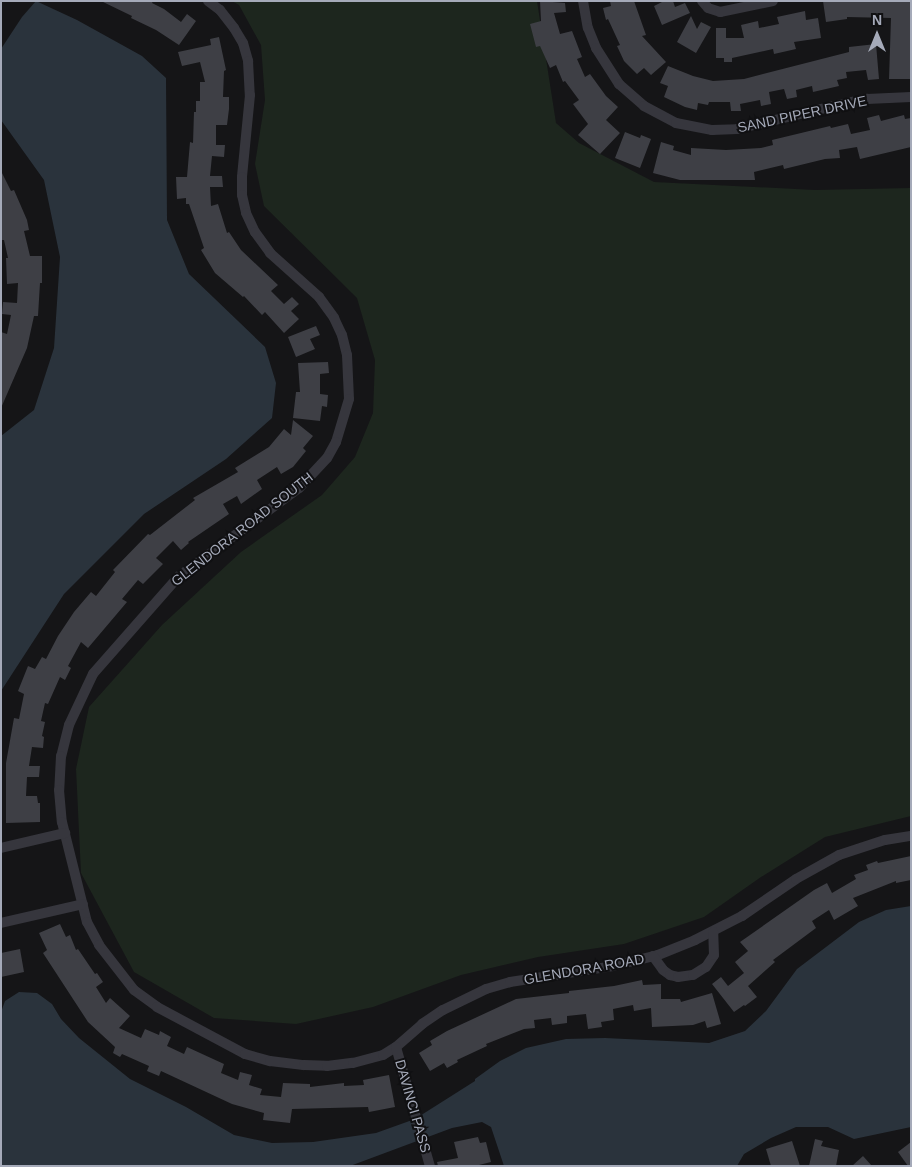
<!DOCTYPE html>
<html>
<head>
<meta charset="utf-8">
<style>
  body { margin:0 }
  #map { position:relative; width:912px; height:1167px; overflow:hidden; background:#151517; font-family:Helvetica,sans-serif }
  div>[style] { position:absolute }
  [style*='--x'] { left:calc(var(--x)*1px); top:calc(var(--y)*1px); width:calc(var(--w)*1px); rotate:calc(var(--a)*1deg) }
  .green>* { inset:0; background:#1d261e }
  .water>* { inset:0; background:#2a333c }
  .building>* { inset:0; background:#3e3f45 }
  .street>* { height:10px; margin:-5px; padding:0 5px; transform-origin:5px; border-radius:5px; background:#36363d }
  span { translate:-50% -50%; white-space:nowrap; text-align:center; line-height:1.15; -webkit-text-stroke:4px #101012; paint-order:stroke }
  .street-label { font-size:14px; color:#a5aab9 }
  .frame { position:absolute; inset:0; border:2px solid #a5aab9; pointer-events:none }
  .north { position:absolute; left:852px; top:10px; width:50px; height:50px; -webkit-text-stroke:4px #101012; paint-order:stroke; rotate:0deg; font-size:14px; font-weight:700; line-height:20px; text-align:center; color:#a5aab9 }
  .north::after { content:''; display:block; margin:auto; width:18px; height:22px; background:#a5aab9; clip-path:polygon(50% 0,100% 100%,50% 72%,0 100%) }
</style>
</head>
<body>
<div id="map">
  <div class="green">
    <i style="clip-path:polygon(232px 1px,537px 1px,556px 123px,579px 143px,654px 182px,815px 190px,911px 188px,911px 816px,825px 837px,761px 877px,704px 917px,624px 944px,538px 957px,461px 975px,373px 1007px,296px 1024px,214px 1018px,134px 972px,81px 873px,76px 769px,89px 707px,162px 625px,241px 552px,322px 495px,355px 457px,373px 413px,375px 360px,357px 298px,264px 206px,255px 164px,265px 100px,261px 45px,239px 5px)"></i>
  </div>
  <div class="water">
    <i style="clip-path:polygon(36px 1px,77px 20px,142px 56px,166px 78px,167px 220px,189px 274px,265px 347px,276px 383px,272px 418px,226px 459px,144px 514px,64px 594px,1px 691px,1px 436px,34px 410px,54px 348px,60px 257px,44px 180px,1px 120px,1px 49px,22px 17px)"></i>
    <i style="clip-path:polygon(911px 906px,911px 1127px,854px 1139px,828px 1127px,796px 1127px,771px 1138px,744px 1154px,737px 1166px,504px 1166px,491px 1127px,482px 1122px,452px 1128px,350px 1166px,1px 1166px,1px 1012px,5px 1001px,19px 992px,37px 993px,52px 1004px,61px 1019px,79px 1038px,130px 1079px,186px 1107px,234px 1135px,272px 1143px,313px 1142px,376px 1133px,415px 1119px,475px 1081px,475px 1079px,500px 1061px,526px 1048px,566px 1039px,605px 1038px,709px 1043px,745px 1031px,766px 1011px,797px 969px,859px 922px,886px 910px)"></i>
  </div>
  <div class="building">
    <i style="clip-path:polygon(101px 1px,153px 1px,152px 3px,164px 9px,181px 22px,187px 14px,196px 21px,179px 45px,156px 30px,131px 18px,132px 16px)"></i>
    <i style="clip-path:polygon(540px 1px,565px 3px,566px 12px,554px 13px,560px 34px,572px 31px,582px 57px,577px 59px,585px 77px,590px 74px,606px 96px,618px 107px,606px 120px,620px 133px,600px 154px,578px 135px,588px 124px,573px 104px,579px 100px,565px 81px,563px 82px,556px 65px,550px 68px,540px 46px,536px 47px,530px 24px,541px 21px)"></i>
    <i style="clip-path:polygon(610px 1px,634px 1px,646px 35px,642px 36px,666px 62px,651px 75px,644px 68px,637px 74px,624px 61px,617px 46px,620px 45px,608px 19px,606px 20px,603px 8px,611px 6px)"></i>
    <i style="clip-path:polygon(664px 1px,673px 1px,675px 7px,685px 3px,690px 13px,662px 25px,654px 6px)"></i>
    <i style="clip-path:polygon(823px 1px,911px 1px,911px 79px,889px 79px,891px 18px,847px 17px,847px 19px,826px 22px)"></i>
    <i style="clip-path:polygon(805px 11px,806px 20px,818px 18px,821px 38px,794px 42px,796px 49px,774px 54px,773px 49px,732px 58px,732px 62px,724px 62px,724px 58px,716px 58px,716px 28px,726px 28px,726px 38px,744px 38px,741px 25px,758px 21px,759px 28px,779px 24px,777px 17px)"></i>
    <i style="clip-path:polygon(691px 16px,697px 29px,701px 22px,711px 27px,696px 53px,677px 42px)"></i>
    <i style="clip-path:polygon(219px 37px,226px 70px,224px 71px,223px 97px,229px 97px,229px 109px,227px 125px,216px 125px,216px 145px,225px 145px,224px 157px,212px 156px,210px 176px,222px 176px,223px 187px,210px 187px,211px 206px,218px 204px,227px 233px,229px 232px,241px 250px,278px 285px,271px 291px,284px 304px,292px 297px,299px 304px,291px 311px,299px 319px,284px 333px,265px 312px,262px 315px,244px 296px,243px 297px,215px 273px,201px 250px,204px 248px,189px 204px,186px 204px,186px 198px,177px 199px,176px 177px,187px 177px,190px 142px,193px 143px,194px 112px,196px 112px,196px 101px,200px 101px,200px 82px,205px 82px,200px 62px,182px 66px,178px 52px,211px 45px,210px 39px)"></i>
    <i style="clip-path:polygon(876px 44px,879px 79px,868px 80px,866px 70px,846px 72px,847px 78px,837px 80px,839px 86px,813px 92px,812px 86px,796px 90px,797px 97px,787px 99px,784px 89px,769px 92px,771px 104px,761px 106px,760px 100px,740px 104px,741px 111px,731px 111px,730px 102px,709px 102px,708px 105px,698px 103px,697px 110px,685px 107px,664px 97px,668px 86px,660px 83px,668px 66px,693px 76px,713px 81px,744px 79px,849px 52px,849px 47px)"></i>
    <i style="clip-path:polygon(879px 115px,881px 121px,904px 115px,905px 119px,911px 118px,911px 147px,860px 159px,857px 147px,839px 150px,840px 158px,825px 159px,784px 169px,783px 165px,754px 172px,755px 180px,680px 180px,653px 173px,661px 142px,674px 146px,673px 150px,691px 155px,691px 148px,726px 150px,761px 148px,773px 145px,772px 140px,830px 126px,831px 128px,848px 124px,851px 134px,870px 130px,867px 118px)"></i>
    <i style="clip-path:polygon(625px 132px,640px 138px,641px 135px,651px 139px,640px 168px,615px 158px)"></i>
    <i style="clip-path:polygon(1px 171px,11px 191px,14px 190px,27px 220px,29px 230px,24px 231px,30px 256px,42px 256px,42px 283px,40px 283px,38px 316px,34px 316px,27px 348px,1px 408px,1px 332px,7px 334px,11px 315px,2px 314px,3px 302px,17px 303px,18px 283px,7px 284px,6px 258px,8px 258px,4px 240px,1px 240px)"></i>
    <i style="clip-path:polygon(316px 326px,320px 335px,310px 339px,315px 349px,296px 357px,288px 337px)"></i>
    <i style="clip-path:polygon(328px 362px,329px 373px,320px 374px,320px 394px,328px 395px,327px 407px,322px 406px,320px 421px,293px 418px,296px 392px,300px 392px,298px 363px)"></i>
    <i style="clip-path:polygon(293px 420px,313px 436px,303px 448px,306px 451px,293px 467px,281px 474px,277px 467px,257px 480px,262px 489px,241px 504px,237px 496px,223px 504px,229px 514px,188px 542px,189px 543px,181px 550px,173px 541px,156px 558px,163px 564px,143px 584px,138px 580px,122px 599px,127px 602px,88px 648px,81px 642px,68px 666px,71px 668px,65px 680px,60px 677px,48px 704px,45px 703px,41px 721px,45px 722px,42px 736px,44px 737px,43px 748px,32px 747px,29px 766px,40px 766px,39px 777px,27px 777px,26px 796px,37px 796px,38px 803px,40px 803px,40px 822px,6px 823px,6px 763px,14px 718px,19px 719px,24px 694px,18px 691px,28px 666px,35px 669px,42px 657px,46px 659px,58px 636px,74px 612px,91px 592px,96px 596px,115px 572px,113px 570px,148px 534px,150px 535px,195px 500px,193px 498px,238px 472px,235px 468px,269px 447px,284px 429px,291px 435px)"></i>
    <i style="clip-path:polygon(911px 856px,911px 880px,896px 883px,896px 881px,853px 898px,858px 906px,834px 920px,829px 910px,812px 921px,816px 928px,773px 960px,775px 962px,748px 986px,757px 997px,745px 1006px,744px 1005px,734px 1012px,712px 984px,721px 977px,728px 986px,744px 973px,735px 962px,748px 951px,740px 942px,814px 890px,827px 883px,832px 893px,856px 879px,854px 875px,868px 870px,866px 865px,877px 861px,878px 863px)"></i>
    <i style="clip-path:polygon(60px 924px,66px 937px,70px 935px,76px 950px,78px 949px,95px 974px,97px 973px,103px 982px,96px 987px,106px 1003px,110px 998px,130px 1016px,119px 1028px,141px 1038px,145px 1029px,159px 1035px,160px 1031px,171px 1037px,167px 1046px,184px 1054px,187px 1047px,224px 1064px,221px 1073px,238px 1080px,240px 1072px,252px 1075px,249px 1085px,262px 1089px,260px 1095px,281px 1097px,283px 1083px,310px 1084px,310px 1087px,344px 1083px,344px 1086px,364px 1085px,363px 1080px,389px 1075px,395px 1107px,369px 1112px,368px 1107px,292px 1109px,290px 1123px,263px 1120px,264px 1113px,232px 1104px,161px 1071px,159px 1076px,147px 1071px,149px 1066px,122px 1054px,120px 1057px,113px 1053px,115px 1047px,88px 1022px,43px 953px,47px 950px,39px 933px)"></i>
    <i style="clip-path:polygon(20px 949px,24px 972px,1px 977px,1px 953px)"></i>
    <i style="clip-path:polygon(642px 980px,643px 985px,661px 984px,661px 999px,680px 999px,681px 1002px,712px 993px,721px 1024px,707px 1028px,705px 1021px,693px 1025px,652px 1027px,651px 1008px,634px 1011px,633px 1005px,613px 1009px,614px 1020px,601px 1022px,602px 1027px,588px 1029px,586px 1014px,567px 1016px,567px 1023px,552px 1025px,551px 1018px,534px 1020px,535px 1028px,524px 1029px,486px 1044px,487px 1046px,457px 1060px,458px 1062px,447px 1068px,444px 1063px,430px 1071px,419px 1053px,432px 1045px,430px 1041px,447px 1031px,516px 999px,569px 993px,569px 991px,614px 986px)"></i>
    <i style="clip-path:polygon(478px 1137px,480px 1143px,486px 1142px,491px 1162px,475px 1166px,438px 1166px,437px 1162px,458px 1158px,454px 1142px)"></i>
    <i style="clip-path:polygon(815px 1139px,823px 1141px,821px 1146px,839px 1150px,836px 1166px,809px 1166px)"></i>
    <i style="clip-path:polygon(792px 1141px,800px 1166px,771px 1166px,766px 1149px)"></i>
    <i style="clip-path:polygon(911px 1142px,911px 1166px,908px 1166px,898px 1152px)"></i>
    <i style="clip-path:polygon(863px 1156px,872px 1166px,852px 1166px)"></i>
  </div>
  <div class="street">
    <i style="--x:208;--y:1;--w:15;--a:37"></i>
    <i style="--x:220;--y:10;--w:23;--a:52"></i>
    <i style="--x:234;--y:28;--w:17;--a:59"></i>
    <i style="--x:243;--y:43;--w:19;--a:74"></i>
    <i style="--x:248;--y:61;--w:34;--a:87"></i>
    <i style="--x:250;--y:95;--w:82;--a:95.6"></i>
    <i style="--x:242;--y:177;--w:18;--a:90"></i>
    <i style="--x:242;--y:195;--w:18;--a:77"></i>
    <i style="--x:246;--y:213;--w:21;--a:65"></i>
    <i style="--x:255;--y:232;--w:26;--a:54"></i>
    <i style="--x:270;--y:253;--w:66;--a:41.9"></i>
    <i style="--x:319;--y:297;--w:26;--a:54"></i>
    <i style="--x:334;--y:318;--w:19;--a:65"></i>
    <i style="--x:342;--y:335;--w:21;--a:76"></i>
    <i style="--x:347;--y:355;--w:44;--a:87.4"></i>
    <i style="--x:349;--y:399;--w:45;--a:106.8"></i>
    <i style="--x:336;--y:442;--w:18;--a:119"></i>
    <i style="--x:327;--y:458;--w:41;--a:133"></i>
    <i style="--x:299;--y:488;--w:149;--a:143.7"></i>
    <i style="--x:179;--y:576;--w:130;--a:131.3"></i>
    <i style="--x:93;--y:674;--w:56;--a:115.2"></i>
    <i style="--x:69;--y:725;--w:32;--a:104"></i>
    <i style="--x:61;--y:756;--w:34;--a:93"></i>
    <i style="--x:59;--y:790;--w:32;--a:85"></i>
    <i style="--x:62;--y:822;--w:103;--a:76"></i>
    <i style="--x:87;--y:922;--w:26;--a:62"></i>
    <i style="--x:99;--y:945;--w:57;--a:52.1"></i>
    <i style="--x:134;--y:990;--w:29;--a:36"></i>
    <i style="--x:157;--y:1007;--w:100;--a:28.1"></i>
    <i style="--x:245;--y:1054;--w:26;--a:16"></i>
    <i style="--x:270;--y:1061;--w:34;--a:7"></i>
    <i style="--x:304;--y:1065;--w:23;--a:2"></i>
    <i style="--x:327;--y:1066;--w:26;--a:-7"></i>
    <i style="--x:353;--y:1063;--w:31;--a:-15"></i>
    <i style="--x:383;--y:1055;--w:15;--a:-32"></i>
    <i style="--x:396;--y:1047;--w:35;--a:-41"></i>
    <i style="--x:422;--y:1024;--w:25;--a:-34"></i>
    <i style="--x:443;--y:1010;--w:48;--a:-26"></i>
    <i style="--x:486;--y:989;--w:25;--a:-16"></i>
    <i style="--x:510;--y:982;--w:104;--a:-8.8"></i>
    <i style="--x:613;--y:966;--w:46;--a:-13.7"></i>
    <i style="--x:658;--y:955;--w:40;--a:-22"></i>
    <i style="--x:695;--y:940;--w:53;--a:-27.1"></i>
    <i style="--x:742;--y:916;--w:65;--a:-34.4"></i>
    <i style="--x:796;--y:879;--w:49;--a:-29.2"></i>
    <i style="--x:839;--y:855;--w:48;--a:-18.1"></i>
    <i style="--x:885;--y:840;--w:26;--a:-9"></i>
    <i style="--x:583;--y:1;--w:27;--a:80"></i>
    <i style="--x:588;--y:28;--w:22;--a:68"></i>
    <i style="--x:596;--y:48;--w:43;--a:57.4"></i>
    <i style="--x:619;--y:84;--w:33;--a:41"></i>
    <i style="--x:644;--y:106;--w:36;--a:28"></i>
    <i style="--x:676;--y:123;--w:37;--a:11"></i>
    <i style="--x:712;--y:130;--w:25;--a:-2"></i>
    <i style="--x:737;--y:129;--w:104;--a:-13.4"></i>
    <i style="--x:838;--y:105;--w:30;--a:-12"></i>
    <i style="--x:867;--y:99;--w:44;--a:-2.6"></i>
    <i style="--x:702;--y:1;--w:9;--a:49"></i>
    <i style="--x:708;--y:8;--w:13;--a:18"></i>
    <i style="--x:720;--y:12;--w:54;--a:-11.7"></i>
    <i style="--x:1;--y:848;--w:66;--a:-13.2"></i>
    <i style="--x:1;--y:923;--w:84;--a:-13"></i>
    <i style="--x:653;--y:956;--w:17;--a:54"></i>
    <i style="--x:663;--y:970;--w:9;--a:36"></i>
    <i style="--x:670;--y:975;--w:8;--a:14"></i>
    <i style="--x:678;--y:977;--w:15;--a:-8"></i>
    <i style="--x:693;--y:975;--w:15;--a:-32"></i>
    <i style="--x:706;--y:967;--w:14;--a:-56"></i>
    <i style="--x:714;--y:955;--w:23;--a:-92"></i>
    <i style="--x:396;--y:1047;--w:124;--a:74.1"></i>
  </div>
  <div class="street-label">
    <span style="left:802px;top:114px;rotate:-12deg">SAND PIPER DRIVE</span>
    <span style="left:242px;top:529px;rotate:-38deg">GLENDORA ROAD SOUTH</span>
    <span style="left:584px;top:969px;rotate:-10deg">GLENDORA ROAD</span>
    <span style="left:413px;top:1106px;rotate:74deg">DAVINCI PASS</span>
  </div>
  <div class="frame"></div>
  <div class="north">N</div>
</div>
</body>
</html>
